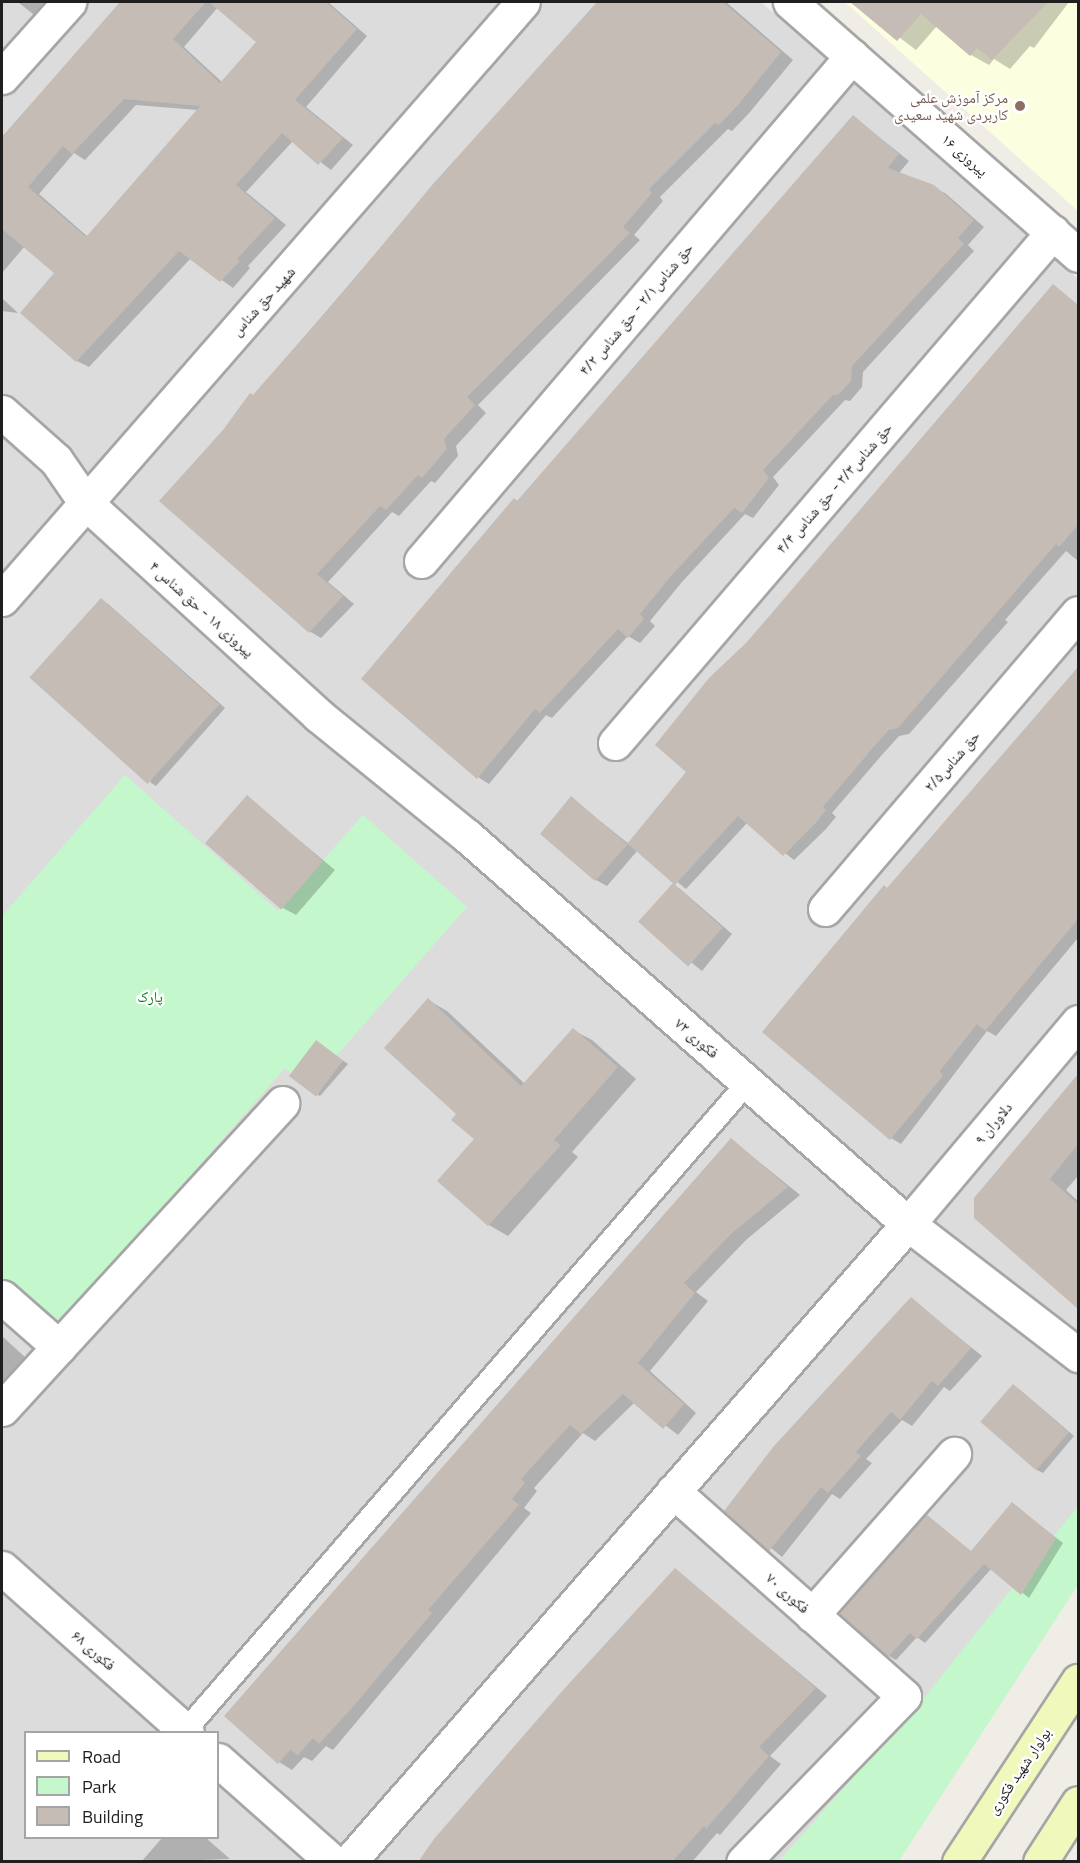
<!DOCTYPE html>
<html>
<head>
<meta charset="utf-8">
<style>
  body { margin:0 }
  #map { position:relative; width:1080px; height:1863px; overflow:hidden; background:#f0ede6; font-family:"Titillium Web","Noto Naskh Arabic",sans-serif }
  div>[style] { position:absolute }
  [style*='--x'] { left:calc(var(--x)*1px); top:calc(var(--y)*1px); width:calc(var(--w)*1px); rotate:calc(var(--a)*1deg) }
  .residential>* { inset:0; background:#dddcdc }
  .education>* { inset:0; background:#fcfee0 }
  .park>* { inset:0; background:#c4f8cc }
  .shadow>* { inset:0; background:#0003 }
  .building>* { inset:0; background:#c4bcb5; transform-origin:0 0 }
  .roads { filter:drop-shadow(2px 0 #a6a6a6) drop-shadow(-2px 0 #a6a6a6) drop-shadow(0 2px #a6a6a6) drop-shadow(0 -2px #a6a6a6) }
  .lane>* { height:21px; margin:-10.5px; padding:0 10.5px; transform-origin:10.5px; border-radius:10.5px; background:#fff }
  .street>* { height:33px; margin:-16.5px; padding:0 16.5px; transform-origin:16.5px; border-radius:16.5px; background:#fff }
  .secondary>* { height:33px; margin:-16.5px; padding:0 16.5px; transform-origin:16.5px; border-radius:16.5px; background:#f1f8bb }
  .dots>* { width:16px; height:16px; translate:-50% -50%; box-sizing:border-box; border:3px solid #fff; border-radius:50% }
  span { translate:-50% -50%; white-space:nowrap; text-align:center; line-height:1.15; -webkit-text-stroke:4.5px #fff; paint-order:stroke }
  .education-label { font-size:15px; color:#785e54 }
  .right { translate:-100% -50%; text-align:right }
  .street-label { font-size:15px; color:#1f1f1f }
  .park-label { font-size:15px; color:#0e7c1e }
  .frame { position:absolute; inset:0; border:3px solid #1f1f1f; pointer-events:none }
  .legend { position:absolute; left:24px; top:1731px; width:195px; height:108px; box-sizing:border-box; background:#fff; border:2px solid #a5a5a5; margin:0; padding:8px 10px; list-style:none; font-size:18px; color:#1f1f1f }
  .legend li { display:flex; align-items:center; gap:12px; height:30px }
  .legend b { width:30px; border:2px solid #a5a5a5 }
</style>
</head>
<body>
<div id="map">
  <div class="residential">
    <i style="clip-path:polygon(evenodd,2px 2px,761px 2px,1078px 279px,1078px 1571px,885px 1861px,2px 1862px,2px 2px,26px 1732px,218px 1732px,218px 1838px,26px 1838px,26px 1732px)"></i>
  </div>
  <div class="education">
    <i style="clip-path:polygon(845px 2px,1078px 2px,1078px 211px)"></i>
  </div>
  <div class="park">
    <i style="clip-path:polygon(125px 775px,278px 911px,363px 815px,467px 907px,308px 1088px,285px 1068px,57px 1327px,2px 1277px,2px 916px)"></i>
    <i style="clip-path:polygon(1078px 1506px,1078px 1585px,899px 1861px,778px 1862px,924px 1698px)"></i>
  </div>
  <div class="shadow">
    <i style="clip-path:polygon(18px 2px,50px 2px,45px 21px,33px 14px)"></i>
    <i style="clip-path:polygon(evenodd,122px 2px,236px 2px,227px 12px,218px 7px,184px 47px,223px 83px,293px 2px,328px 2px,367px 36px,306px 107px,353px 145px,331px 170px,293px 141px,246px 192px,286px 225px,248px 266px,250px 268px,233px 288px,191px 258px,89px 367px,77px 361px,57px 273px,25px 246px,2px 273px,2px 137px,122px 2px,136px 105px,198px 110px,88px 237px,39px 194px,74px 153px,85px 160px,136px 105px)"></i>
    <i style="clip-path:polygon(599px 2px,726px 2px,793px 60px,750px 112px,732px 131px,728px 129px,660px 197px,663px 201px,634px 235px,640px 240px,478px 405px,486px 413px,456px 446px,458px 456px,435px 483px,431px 481px,399px 516px,392px 512px,328px 582px,354px 604px,321px 638px,309px 631px,254px 396px,434px 185px)"></i>
    <i style="clip-path:polygon(853px 2px,1069px 2px,1034px 48px,1030px 46px,1010px 69px,994px 59px,989px 65px,971px 55px,937px 26px,916px 50px)"></i>
    <i style="clip-path:polygon(854px 117px,909px 161px,899px 173px,945px 193px,984px 227px,968px 245px,974px 251px,863px 372px,862px 387px,850px 401px,845px 400px,773px 477px,779px 485px,753px 518px,745px 514px,682px 582px,650px 621px,655px 626px,640px 643px,628px 636px,552px 718px,546px 715px,489px 784px,478px 777px,517px 502px)"></i>
    <i style="clip-path:polygon(1054px 286px,1078px 305px,1078px 561px,1066px 551px,1005px 620px,1008px 622px,909px 734px,899px 736px,881px 756px,832px 813px,836px 817px,825px 830px,794px 860px,747px 823px,686px 889px,638px 850px,607px 886px,596px 880px,542px 834px,571px 798px,629px 844px,688px 772px,748px 643px)"></i>
    <i style="clip-path:polygon(2px 298px,18px 313px,2px 311px)"></i>
    <i style="clip-path:polygon(107px 603px,225px 708px,156px 786px,151px 783px)"></i>
    <i style="clip-path:polygon(1078px 669px,1078px 938px,996px 1036px,987px 1031px,901px 1144px,891px 1138px,888px 889px)"></i>
    <i style="clip-path:polygon(247px 797px,335px 870px,296px 915px,283px 908px)"></i>
    <i style="clip-path:polygon(679px 888px,732px 934px,702px 971px,641px 922px)"></i>
    <i style="clip-path:polygon(428px 1000px,447px 1011px,525px 1084px,573px 1030px,592px 1040px,636px 1079px,572px 1152px,578px 1157px,508px 1236px,489px 1225px,476px 1139px,459px 1114px)"></i>
    <i style="clip-path:polygon(322px 1046px,348px 1064px,320px 1096px,314px 1093px)"></i>
    <i style="clip-path:polygon(1065px 1092px,1078px 1099px,1078px 1176px,1066px 1190px,1078px 1201px,1078px 1305px,975px 1218px)"></i>
    <i style="clip-path:polygon(732px 1140px,800px 1195px,746px 1240px,696px 1292px,708px 1301px,650px 1371px,696px 1413px,678px 1435px,635px 1402px,595px 1441px,583px 1433px,534px 1488px,537px 1491px,524px 1508px,531px 1513px,333px 1750px,326px 1746px,312px 1761px,304px 1757px,292px 1770px,279px 1762px)"></i>
    <i style="clip-path:polygon(911px 1299px,982px 1356px,950px 1391px,944px 1387px,912px 1426px,902px 1420px,866px 1459px,872px 1463px,840px 1499px,832px 1494px,782px 1557px,726px 1511px)"></i>
    <i style="clip-path:polygon(2px 1336px,27px 1359px,2px 1387px)"></i>
    <i style="clip-path:polygon(1019px 1389px,1074px 1436px,1043px 1473px,1037px 1470px)"></i>
    <i style="clip-path:polygon(1012px 1504px,1063px 1543px,1029px 1598px,992px 1568px,925px 1643px,917px 1637px,896px 1660px,889px 1656px,926px 1516px,972px 1552px)"></i>
    <i style="clip-path:polygon(675px 1570px,827px 1696px,770px 1756px,781px 1764px,720px 1835px,717px 1833px,692px 1862px,420px 1862px)"></i>
    <i style="clip-path:polygon(162px 1838px,206px 1838px,230px 1859px,141px 1862px)"></i>
  </div>
  <div class="building">
    <i style="clip-path:polygon(evenodd,120px 2px,206px 2px,173px 39px,220px 83px,256px 42px,209px 2px,326px 2px,357px 29px,295px 100px,343px 138px,318px 165px,282px 133px,236px 185px,275px 218px,237px 259px,240px 261px,220px 282px,179px 251px,76px 362px,20px 313px,54px 273px,2px 229px,2px 137px,120px 2px,124px 99px,200px 106px,86px 237px,28px 187px,63px 146px,72px 154px,124px 99px)"></i>
    <i style="clip-path:polygon(597px 2px,723px 2px,781px 52px,738px 105px,719px 125px,715px 123px,649px 189px,652px 193px,623px 227px,630px 233px,467px 397px,475px 405px,444px 439px,447px 449px,422px 478px,418px 475px,386px 510px,380px 506px,317px 574px,343px 596px,309px 633px,159px 501px,223px 430px,250px 393px,253px 395px,345px 290px,433px 184px)"></i>
    <i style="clip-path:polygon(850px 2px,1048px 2px,992px 60px,977px 48px,970px 56px,921px 14px,897px 41px)"></i>
    <i style="clip-path:polygon(853px 115px,899px 154px,888px 168px,934px 185px,974px 220px,958px 238px,964px 244px,852px 366px,851px 381px,838px 395px,833px 395px,763px 470px,769px 478px,742px 513px,734px 508px,671px 576px,640px 614px,644px 619px,628px 638px,618px 629px,540px 713px,535px 709px,477px 779px,361px 679px,514px 498px,517px 501px)"></i>
    <i style="clip-path:polygon(1053px 284px,1078px 305px,1078px 525px,1059px 547px,1056px 544px,898px 728px,889px 730px,871px 750px,823px 807px,826px 810px,815px 824px,783px 856px,738px 816px,675px 885px,628px 844px,595px 881px,540px 834px,571px 796px,627px 844px,686px 772px,655px 745px,709px 678px,747px 642px)"></i>
    <i style="left:101px;top:598px;width:159px;height:107px;rotate:42deg"></i>
    <i style="clip-path:polygon(1078px 667px,1078px 919px,985px 1031px,977px 1024px,940px 1071px,943px 1076px,890px 1140px,762px 1032px,884px 885px,887px 888px)"></i>
    <i style="left:247px;top:795px;width:101px;height:64px;rotate:41deg"></i>
    <i style="left:673px;top:883px;width:67px;height:52px;rotate:42deg"></i>
    <i style="clip-path:polygon(428px 998px,521px 1086px,573px 1028px,618px 1067px,554px 1140px,561px 1145px,488px 1226px,437px 1181px,474px 1139px,451px 1120px,456px 1114px,384px 1048px)"></i>
    <i style="left:316px;top:1040px;width:34px;height:45px;rotate:37deg"></i>
    <i style="clip-path:polygon(1078px 1074px,1078px 1144px,1050px 1179px,1078px 1204px,1078px 1309px,974px 1218px,974px 1198px)"></i>
    <i style="clip-path:polygon(731px 1138px,788px 1187px,732px 1233px,684px 1283px,695px 1293px,638px 1363px,684px 1404px,663px 1429px,623px 1394px,581px 1434px,570px 1425px,521px 1479px,525px 1483px,512px 1499px,519px 1505px,428px 1610px,432px 1613px,352px 1708px,319px 1744px,313px 1738px,298px 1755px,290px 1750px,278px 1764px,224px 1716px)"></i>
    <i style="clip-path:polygon(911px 1297px,971px 1348px,938px 1386px,932px 1381px,900px 1420px,891px 1412px,856px 1452px,861px 1456px,828px 1493px,821px 1487px,769px 1551px,724px 1511px,774px 1446px)"></i>
    <i style="left:1013px;top:1384px;width:74px;height:50px;rotate:41deg"></i>
    <i style="clip-path:polygon(1012px 1502px,1056px 1538px,1021px 1595px,984px 1564px,917px 1639px,910px 1633px,888px 1657px,839px 1613px,926px 1514px,971px 1551px)"></i>
    <i style="clip-path:polygon(675px 1568px,816px 1688px,759px 1747px,769px 1756px,706px 1829px,704px 1826px,672px 1862px,418px 1862px,434px 1839px,564px 1689px)"></i>
  </div>
  <div class="roads">
    <div class="lane">
      <i style="--x:184;--y:1731;--w:861;--a:-49.05"></i>
    </div>
    <div class="street">
      <i style="--x:790;--y:2;--w:383;--a:41.3"></i>
      <i style="--x:2;--y:77;--w:101;--a:-48.2"></i>
      <i style="--x:2;--y:412;--w:72;--a:41.6"></i>
      <i style="--x:56;--y:460;--w:51;--a:55.4"></i>
      <i style="--x:85;--y:502;--w:316;--a:42.4"></i>
      <i style="--x:318;--y:715;--w:192;--a:39.1"></i>
      <i style="--x:467;--y:836;--w:587;--a:41.34"></i>
      <i style="--x:908;--y:1224;--w:215;--a:37.6"></i>
      <i style="--x:421;--y:561;--w:664;--a:-49.52"></i>
      <i style="--x:2;--y:599;--w:792;--a:-48.89"></i>
      <i style="--x:615;--y:743;--w:673;--a:-49.4"></i>
      <i style="--x:825;--y:909;--w:389;--a:-49.5"></i>
      <i style="--x:2;--y:1297;--w:76;--a:41.3"></i>
      <i style="--x:2;--y:1409;--w:415;--a:-47.5"></i>
      <i style="--x:673;--y:1491;--w:309;--a:41.6"></i>
      <i style="--x:904;--y:1696;--w:231;--a:134.1"></i>
      <i style="--x:2;--y:1568;--w:247;--a:41.6"></i>
      <i style="--x:812;--y:1615;--w:215;--a:-48.6"></i>
      <i style="--x:218;--y:1760;--w:154;--a:41.6"></i>
      <i style="--x:349;--y:1862;--w:848;--a:-48.78"></i>
      <i style="--x:908;--y:1224;--w:264;--a:-49.9"></i>
    </div>
    <div class="secondary">
      <i style="--x:959;--y:1862;--w:217;--a:-56.7"></i>
      <i style="--x:1040;--y:1862;--w:70;--a:-57.2"></i>
    </div>
  </div>
  <div class="dots">
    <i style="left:1020px;top:106px;background:#8d6e63"></i>
  </div>
  <div class="education-label">
    <span class="right" style="left:1008px;top:106px">مرکز آموزش علمی<br>کاربردی شهید سعیدی</span>
  </div>
  <div class="street-label">
    <span style="left:965px;top:155px;rotate:41deg">پیروزی ۱۶</span>
    <span style="left:263px;top:301px;rotate:-48deg">شهید حق شناس</span>
    <span style="left:636px;top:309px;rotate:-50deg">حق شناس۲/۱ - حق شناس ۴/۲</span>
    <span style="left:834px;top:488px;rotate:-49deg">حق شناس۲/۳ - حق شناس ۴/۴</span>
    <span style="left:202px;top:609px;rotate:42deg">پیروزی ۱۸ - حق شناس ۴</span>
    <span style="left:952px;top:761px;rotate:-49deg">حق شناس۲/۵</span>
    <span style="left:697px;top:1038px;rotate:41deg">فکوری ۷۲</span>
    <span style="left:993px;top:1123px;rotate:-50deg">دلاوران ۹</span>
    <span style="left:788px;top:1593px;rotate:42deg">فکوری ۷۰</span>
    <span style="left:94px;top:1650px;rotate:42deg">فکوری ۶۸</span>
    <span style="left:1019px;top:1771px;rotate:-56deg">بولوار شهید فکوری</span>
  </div>
  <div class="park-label">
    <span style="left:150px;top:997px">پارک</span>
  </div>
  <div class="frame"></div>
  <ul class="legend">
  <li><b style="height:8px;background:#f1f8bb"></b>Road</li>
  <li><b style="height:16px;background:#c4f8cc"></b>Park</li>
  <li><b style="height:16px;background:#c4bcb5"></b>Building</li>
  </ul>
</div>
</body>
</html>
